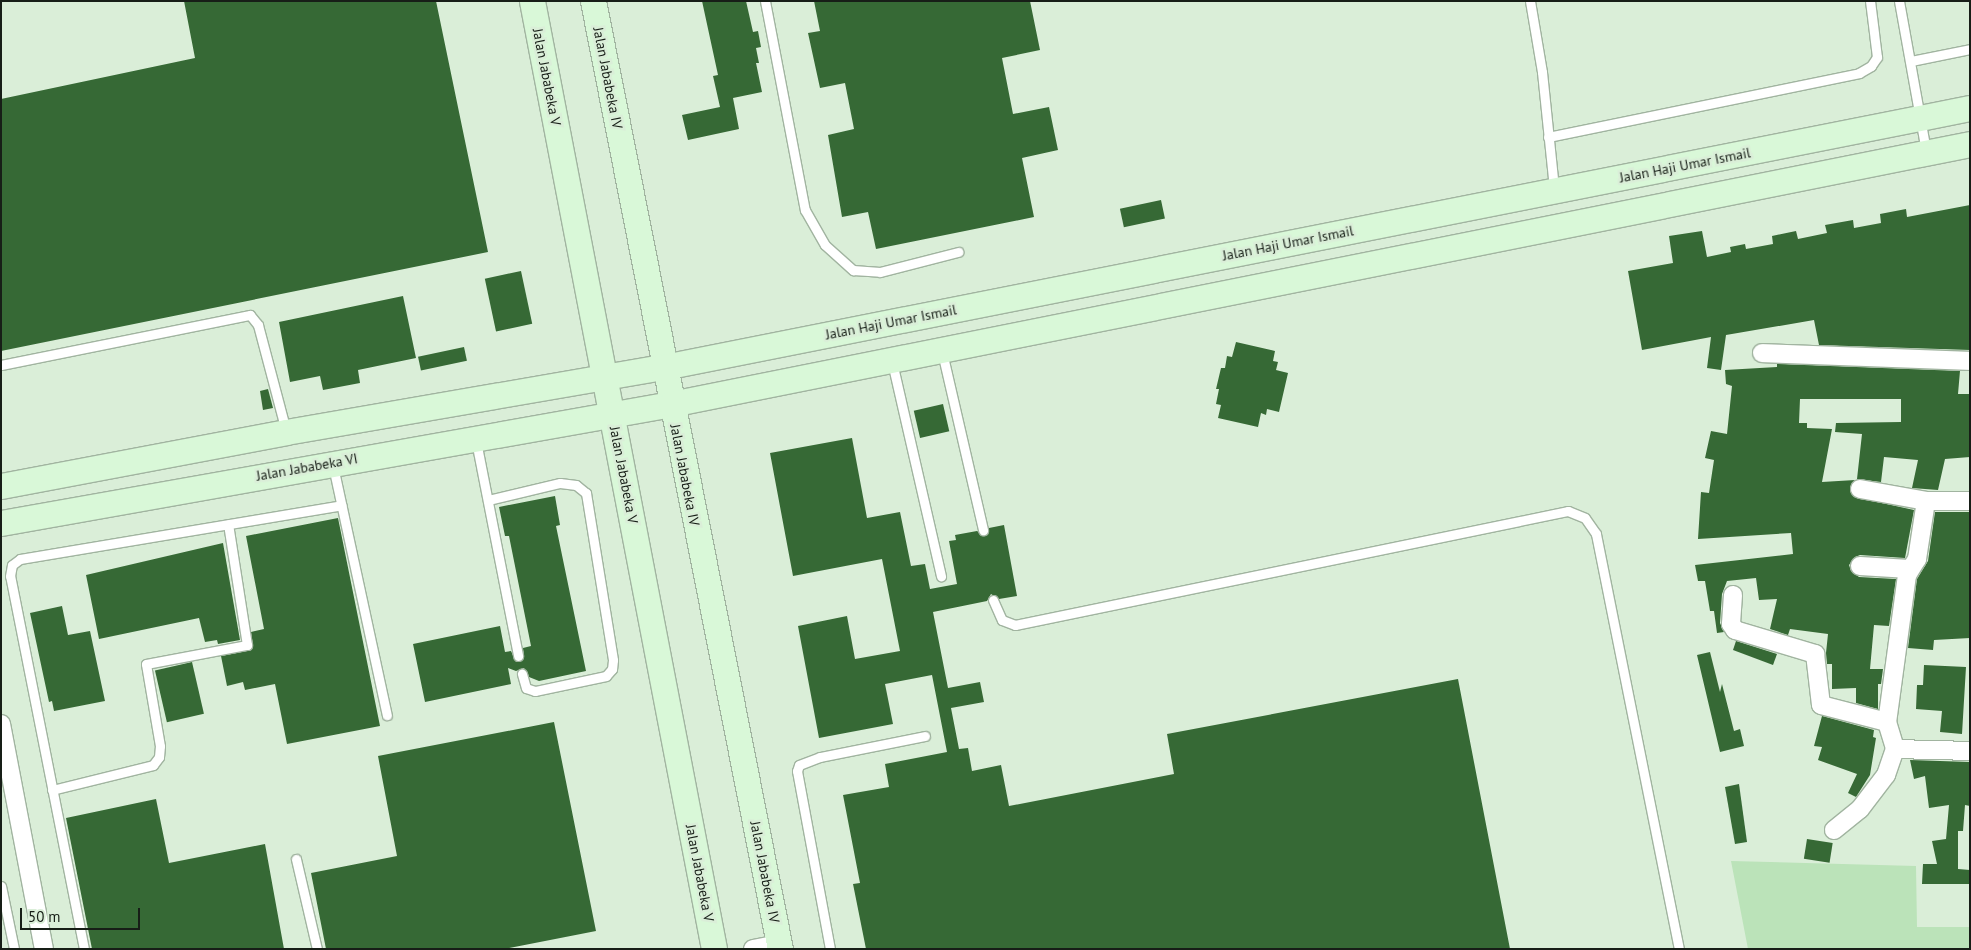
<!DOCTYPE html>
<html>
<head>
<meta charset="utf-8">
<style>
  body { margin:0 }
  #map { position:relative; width:1971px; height:950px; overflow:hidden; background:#daeed8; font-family:"PT Sans",sans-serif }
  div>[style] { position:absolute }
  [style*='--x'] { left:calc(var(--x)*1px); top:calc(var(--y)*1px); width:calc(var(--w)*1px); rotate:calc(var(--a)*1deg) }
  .green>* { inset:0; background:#bbe3b9 }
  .building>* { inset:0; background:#366935; transform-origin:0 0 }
  .roads { filter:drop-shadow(1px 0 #a1b4a0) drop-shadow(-1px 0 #a1b4a0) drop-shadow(0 1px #a1b4a0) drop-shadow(0 -1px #a1b4a0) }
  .lane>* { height:9px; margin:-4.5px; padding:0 4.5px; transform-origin:4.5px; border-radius:4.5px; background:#fff }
  .street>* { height:18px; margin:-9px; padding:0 9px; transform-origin:9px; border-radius:9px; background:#fff }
  .secondary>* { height:25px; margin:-12.5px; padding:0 12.5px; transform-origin:12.5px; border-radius:12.5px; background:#d9f8d8 }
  span { translate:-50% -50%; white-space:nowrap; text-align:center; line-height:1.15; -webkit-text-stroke:5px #daeed8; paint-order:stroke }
  .street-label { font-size:14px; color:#171e17 }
  .frame { position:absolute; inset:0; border:2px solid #171e17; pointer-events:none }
  .scale { position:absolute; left:20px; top:908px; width:120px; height:22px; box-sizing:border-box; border:2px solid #171e17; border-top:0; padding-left:6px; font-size:15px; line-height:18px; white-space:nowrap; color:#171e17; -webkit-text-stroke:4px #daeed8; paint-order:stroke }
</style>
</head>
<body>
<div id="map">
  <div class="green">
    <i style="clip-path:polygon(1731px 861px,1916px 866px,1917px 927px,1970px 927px,1970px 949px,1748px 949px)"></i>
  </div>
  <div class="building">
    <i style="clip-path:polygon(184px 1px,436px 1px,488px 252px,1px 351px,1px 99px,195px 58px)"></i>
    <i style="clip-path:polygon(702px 1px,746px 1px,753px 32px,758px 31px,761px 47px,756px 48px,759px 63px,756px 63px,762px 92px,733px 98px,739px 129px,688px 140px,682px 115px,720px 107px,713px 76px,718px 75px)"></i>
    <i style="clip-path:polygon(814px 1px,1030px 1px,1040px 50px,1002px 58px,1013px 114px,1049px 107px,1058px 150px,1022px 158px,1034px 217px,876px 249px,868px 212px,842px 217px,828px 135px,854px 129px,845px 83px,820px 88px,808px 33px,820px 31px)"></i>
    <i style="left:1161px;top:200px;width:19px;height:42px;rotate:78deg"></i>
    <i style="clip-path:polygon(1970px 205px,1970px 350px,1819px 345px,1814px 320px,1726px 335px,1721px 370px,1707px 368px,1711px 337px,1642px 350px,1628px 271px,1673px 263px,1669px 236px,1702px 231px,1707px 257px,1731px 252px,1730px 247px,1745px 244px,1746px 249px,1773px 244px,1772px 236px,1796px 231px,1798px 239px,1827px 233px,1825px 225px,1853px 220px,1854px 228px,1881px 223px,1880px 214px,1906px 209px,1907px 217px)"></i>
    <i style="left:521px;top:271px;width:54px;height:37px;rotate:78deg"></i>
    <i style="clip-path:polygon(403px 296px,416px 358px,358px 370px,360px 383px,323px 390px,320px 376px,290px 382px,279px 322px)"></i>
    <i style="clip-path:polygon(1236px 342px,1275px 351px,1273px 361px,1278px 362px,1276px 370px,1288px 373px,1279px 412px,1267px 409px,1266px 415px,1261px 413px,1258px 427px,1218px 418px,1221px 405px,1216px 404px,1219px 389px,1216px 389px,1221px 368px,1225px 368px,1227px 356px,1232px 357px)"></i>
    <i style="left:464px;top:347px;width:14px;height:47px;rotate:78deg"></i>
    <i style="clip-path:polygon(1777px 364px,1960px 371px,1958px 394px,1969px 394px,1970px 457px,1945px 459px,1938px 490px,1912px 488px,1918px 460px,1884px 457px,1881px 482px,1857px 479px,1862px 434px,1835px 432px,1836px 423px,1901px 422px,1901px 399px,1800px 399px,1799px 423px,1807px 423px,1807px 428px,1832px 429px,1822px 482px,1855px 480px,1850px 488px,1854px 497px,1914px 510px,1905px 558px,1860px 555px,1855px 557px,1849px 565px,1851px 571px,1859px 577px,1896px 579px,1889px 626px,1874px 625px,1870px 669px,1883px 669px,1881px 684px,1878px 684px,1878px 709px,1856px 703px,1856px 688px,1832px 689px,1832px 664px,1827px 664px,1826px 653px,1828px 634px,1790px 629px,1788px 635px,1770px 629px,1777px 599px,1759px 600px,1756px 578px,1727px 581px,1722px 594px,1720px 623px,1724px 632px,1717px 633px,1714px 611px,1710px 611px,1705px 581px,1698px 581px,1695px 565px,1793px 554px,1791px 533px,1698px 539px,1701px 492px,1709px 493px,1714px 460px,1705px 458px,1711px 431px,1727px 434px,1732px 386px,1726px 384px,1725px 370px,1777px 367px)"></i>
    <i style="clip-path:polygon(268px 389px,273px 408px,263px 410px,260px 391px)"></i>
    <i style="left:943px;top:404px;width:28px;height:30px;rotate:77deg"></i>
    <i style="clip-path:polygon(852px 438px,867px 518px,900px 512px,911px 566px,925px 564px,930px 589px,957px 584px,949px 541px,956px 540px,955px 535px,977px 531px,984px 536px,989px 528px,1004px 525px,1017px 596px,999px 599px,991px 594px,987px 601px,933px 612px,948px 688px,980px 682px,984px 702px,951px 708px,959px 749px,968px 748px,972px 771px,1001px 765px,1009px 806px,1174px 774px,1167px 734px,1458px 679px,1510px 949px,866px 949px,853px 884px,860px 883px,843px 795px,889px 787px,885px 764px,947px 752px,932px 675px,885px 684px,893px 724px,819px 738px,798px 626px,847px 616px,855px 659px,900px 651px,882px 559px,793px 576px,770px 453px)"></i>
    <i style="clip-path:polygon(555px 496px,560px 525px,556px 526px,586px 671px,539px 681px,529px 677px,524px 668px,516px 671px,508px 668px,511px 684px,425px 702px,413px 644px,500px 626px,505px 652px,511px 651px,516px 662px,524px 658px,523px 648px,531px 646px,509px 536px,505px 536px,499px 507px)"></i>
    <i style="clip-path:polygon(1935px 512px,1970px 512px,1970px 638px,1934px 640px,1933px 650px,1908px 648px,1917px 579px,1928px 561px)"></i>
    <i style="clip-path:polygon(338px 518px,380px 726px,287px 744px,275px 684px,245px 690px,243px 682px,227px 686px,221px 656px,251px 650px,251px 632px,264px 629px,246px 536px)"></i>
    <i style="clip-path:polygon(223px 543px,240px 640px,218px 644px,217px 640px,205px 642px,199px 618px,99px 639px,86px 575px)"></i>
    <i style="clip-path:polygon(62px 606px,68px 635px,90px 631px,105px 701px,54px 711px,52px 701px,49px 702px,30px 613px)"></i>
    <i style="clip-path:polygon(1736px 641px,1777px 654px,1773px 665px,1733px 650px)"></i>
    <i style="clip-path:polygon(1710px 652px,1720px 692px,1722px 684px,1734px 731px,1740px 729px,1744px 746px,1720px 752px,1697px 655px)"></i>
    <i style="left:192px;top:662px;width:53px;height:38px;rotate:77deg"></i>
    <i style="clip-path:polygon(1924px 665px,1966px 667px,1962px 734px,1940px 732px,1942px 711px,1916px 709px,1917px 685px,1923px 685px)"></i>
    <i style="clip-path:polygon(1822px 716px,1874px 730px,1873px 737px,1876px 738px,1870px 775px,1856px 797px,1848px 793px,1857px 774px,1818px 760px,1822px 747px,1814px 746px)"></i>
    <i style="clip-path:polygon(554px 722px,596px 931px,504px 949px,326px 949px,311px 873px,397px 856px,378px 756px)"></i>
    <i style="clip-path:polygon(1910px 760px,1970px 762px,1970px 806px,1965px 805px,1963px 831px,1958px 831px,1958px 869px,1970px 870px,1970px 884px,1922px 884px,1923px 864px,1937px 864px,1932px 841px,1946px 839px,1949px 805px,1929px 808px,1925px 776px,1914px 779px)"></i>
    <i style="clip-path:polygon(1739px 784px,1747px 842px,1735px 844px,1725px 787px)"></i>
    <i style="clip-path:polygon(156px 799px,169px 863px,265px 844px,284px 949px,92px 949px,66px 818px)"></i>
    <i style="left:1807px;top:839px;width:26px;height:20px;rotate:9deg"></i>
  </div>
  <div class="roads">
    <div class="lane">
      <i style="--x:765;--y:1;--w:213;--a:79.2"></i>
      <i style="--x:805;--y:210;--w:40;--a:60.3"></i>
      <i style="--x:825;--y:245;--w:38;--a:42"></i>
      <i style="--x:853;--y:270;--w:27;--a:4"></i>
      <i style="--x:880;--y:272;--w:81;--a:-14.4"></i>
      <i style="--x:1530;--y:1;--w:72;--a:80.4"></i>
      <i style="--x:1542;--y:72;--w:118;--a:84.1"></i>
      <i style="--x:1899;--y:1;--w:152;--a:79.8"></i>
      <i style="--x:1911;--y:61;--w:60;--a:-11.5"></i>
      <i style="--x:1548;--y:137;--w:318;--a:-11.6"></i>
      <i style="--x:1859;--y:73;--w:14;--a:-30"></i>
      <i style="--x:1871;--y:66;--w:11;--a:-56"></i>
      <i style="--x:1877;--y:57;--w:56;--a:-97.1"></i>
      <i style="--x:942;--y:352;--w:183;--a:77"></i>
      <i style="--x:892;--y:362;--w:220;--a:77.1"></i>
      <i style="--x:1;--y:365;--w:254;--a:-11.4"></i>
      <i style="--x:250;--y:315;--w:13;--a:51"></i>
      <i style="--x:258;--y:325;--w:110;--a:75.2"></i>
      <i style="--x:476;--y:441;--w:219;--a:78.9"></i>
      <i style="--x:333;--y:466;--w:255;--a:77.8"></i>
      <i style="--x:488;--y:500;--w:74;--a:-13.3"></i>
      <i style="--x:560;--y:483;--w:16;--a:7"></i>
      <i style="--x:576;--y:485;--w:13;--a:39"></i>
      <i style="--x:586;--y:493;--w:169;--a:80.8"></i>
      <i style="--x:613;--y:660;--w:9;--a:96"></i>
      <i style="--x:612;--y:669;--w:9;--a:131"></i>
      <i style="--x:606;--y:676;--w:73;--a:168.1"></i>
      <i style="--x:535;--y:691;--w:9;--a:-162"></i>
      <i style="--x:526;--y:688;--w:15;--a:-106"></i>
      <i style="--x:993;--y:600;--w:22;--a:66"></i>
      <i style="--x:1002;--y:620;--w:14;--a:21"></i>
      <i style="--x:1015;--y:625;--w:565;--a:-11.65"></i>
      <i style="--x:1568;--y:511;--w:18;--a:22"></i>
      <i style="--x:1585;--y:518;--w:19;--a:55"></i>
      <i style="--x:1596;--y:534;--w:423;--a:78.7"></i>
      <i style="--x:52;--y:790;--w:104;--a:-13.9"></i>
      <i style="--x:153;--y:765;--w:10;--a:-53"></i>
      <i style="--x:159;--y:757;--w:11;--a:-85"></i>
      <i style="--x:160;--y:746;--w:83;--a:-99.7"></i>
      <i style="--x:146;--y:664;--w:103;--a:-10.7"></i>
      <i style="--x:247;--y:645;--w:122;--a:-98.9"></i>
      <i style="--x:296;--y:859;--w:92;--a:76.9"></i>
      <i style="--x:1;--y:886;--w:64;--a:78.3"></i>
      <i style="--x:84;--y:949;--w:380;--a:-101.2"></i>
      <i style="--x:10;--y:576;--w:11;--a:-80"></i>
      <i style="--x:12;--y:565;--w:10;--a:-37"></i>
      <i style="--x:20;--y:559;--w:326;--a:-9.5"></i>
      <i style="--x:830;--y:949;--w:181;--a:-100.5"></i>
      <i style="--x:797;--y:771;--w:6;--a:-72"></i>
      <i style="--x:799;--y:765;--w:22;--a:-21"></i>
      <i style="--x:820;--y:757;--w:107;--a:-11.3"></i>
    </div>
    <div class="street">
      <i style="--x:1762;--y:353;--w:208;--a:2.2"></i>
      <i style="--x:1860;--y:489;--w:67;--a:10.3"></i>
      <i style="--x:1926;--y:501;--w:44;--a:0"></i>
      <i style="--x:1926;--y:501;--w:59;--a:98.8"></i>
      <i style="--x:1917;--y:559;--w:19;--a:122"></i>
      <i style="--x:1907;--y:575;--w:148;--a:97.7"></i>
      <i style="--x:1887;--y:722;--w:28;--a:73"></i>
      <i style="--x:1895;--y:749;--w:75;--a:1.5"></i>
      <i style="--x:1860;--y:566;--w:49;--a:3.5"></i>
      <i style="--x:1733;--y:595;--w:29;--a:94"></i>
      <i style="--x:1731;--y:624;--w:7;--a:56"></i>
      <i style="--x:1735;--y:630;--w:84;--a:16.7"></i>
      <i style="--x:1815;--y:654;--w:51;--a:83.3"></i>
      <i style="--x:1821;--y:705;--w:68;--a:14.4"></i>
      <i style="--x:1;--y:724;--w:229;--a:79.2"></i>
      <i style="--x:1834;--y:830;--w:33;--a:-39"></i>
      <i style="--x:1860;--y:809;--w:43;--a:-52.6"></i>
      <i style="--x:1886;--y:775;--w:28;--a:-71"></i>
      <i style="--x:753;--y:949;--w:26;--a:-11"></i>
    </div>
    <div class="secondary">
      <i style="--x:532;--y:1;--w:965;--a:79.13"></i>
      <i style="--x:593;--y:1;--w:966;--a:78.84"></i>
      <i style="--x:1;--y:486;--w:290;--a:-10.7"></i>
      <i style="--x:286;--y:432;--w:384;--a:-9.8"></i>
      <i style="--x:664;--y:367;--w:1331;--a:-11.22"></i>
      <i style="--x:1;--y:523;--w:680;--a:-10.07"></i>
      <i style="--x:671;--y:404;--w:1325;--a:-11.32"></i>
    </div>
  </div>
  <div class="street-label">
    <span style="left:547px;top:77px;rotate:79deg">Jalan Jababeka V</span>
    <span style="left:608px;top:78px;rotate:79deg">Jalan Jababeka IV</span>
    <span style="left:1685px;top:165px;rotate:-11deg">Jalan Haji Umar Ismail</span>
    <span style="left:1288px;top:243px;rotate:-11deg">Jalan Haji Umar Ismail</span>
    <span style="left:891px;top:322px;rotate:-11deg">Jalan Haji Umar Ismail</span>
    <span style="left:307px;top:467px;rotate:-10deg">Jalan Jababeka VI</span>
    <span style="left:624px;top:475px;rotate:79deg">Jalan Jababeka V</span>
    <span style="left:685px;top:475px;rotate:79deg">Jalan Jababeka IV</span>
    <span style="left:765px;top:872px;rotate:79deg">Jalan Jababeka IV</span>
    <span style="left:700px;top:873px;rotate:79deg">Jalan Jababeka V</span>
  </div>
  <div class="frame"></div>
  <div class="scale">50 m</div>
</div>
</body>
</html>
